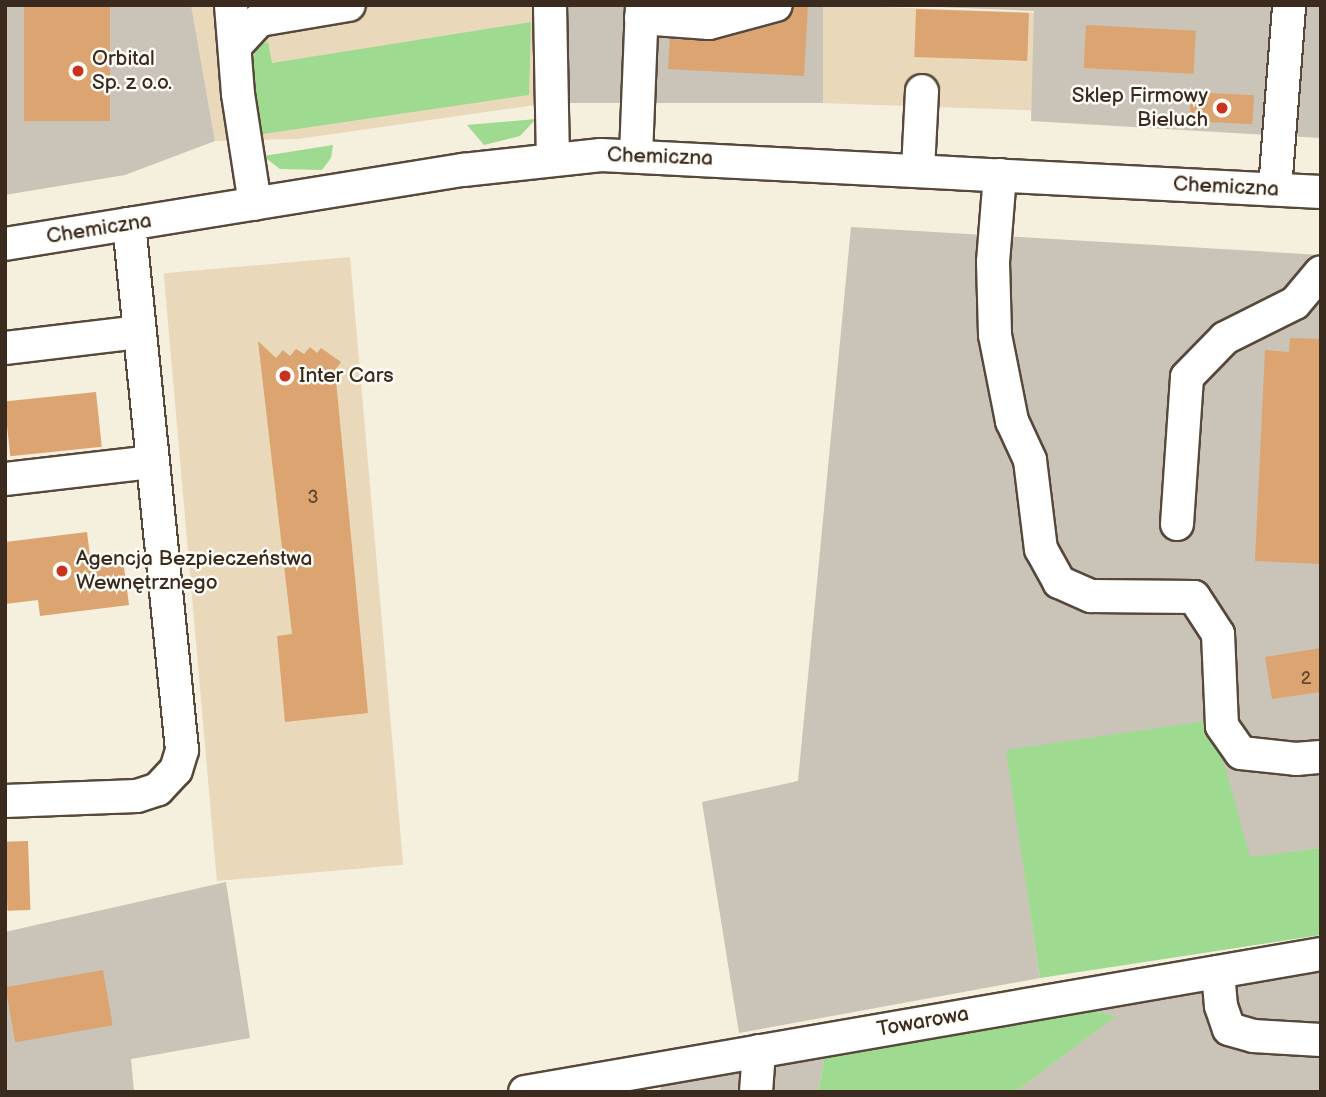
<!DOCTYPE html>
<html>
<head>
<meta charset="utf-8">
<style>
  body { margin:0 }
  #map { position:relative; width:1326px; height:1097px; overflow:hidden; background:#f5efdd; font-family:"Balsamiq Sans",sans-serif }
  div>[style] { position:absolute }
  [style*='--x'] { left:calc(var(--x)*1px); top:calc(var(--y)*1px); width:calc(var(--w)*1px); rotate:calc(var(--a)*1deg) }
  .built>* { inset:0; background:#e9d9ba; transform-origin:0 0 }
  .industrial>* { inset:0; background:#c9c3b8; transform-origin:0 0 }
  .green>* { inset:0; background:#9edb90 }
  .building>* { inset:0; background:#dca470; transform-origin:0 0 }
  .roads { filter:drop-shadow(2px 0 #57483b) drop-shadow(-2px 0 #57483b) drop-shadow(0 2px #57483b) drop-shadow(0 -2px #57483b) }
  .minor>* { height:32px; margin:-16px; padding:0 16px; transform-origin:16px; border-radius:16px; background:#fff }
  .dots>* { width:19px; height:19px; translate:-50% -50%; box-sizing:border-box; border:4px solid #fdfcf7; border-radius:50% }
  span { translate:-50% -50%; white-space:nowrap; text-align:center; line-height:1.15; -webkit-text-stroke:5px #fdfcf7; paint-order:stroke }
  .number-label { font-size:18px; color:#634832 }
  .number-label span { -webkit-text-stroke-width:0 }
  .poi-label { font-size:21px; color:#3b2a1e }
  .left { translate:0 -50%; text-align:left }
  .right { translate:-100% -50%; text-align:right }
  .street-label { font-size:21px; color:#3b2a1e }
  .frame { position:absolute; inset:0; border:7px solid #3b2a1e; pointer-events:none }
</style>
</head>
<body>
<div id="map">
  <div class="built">
    <i style="clip-path:polygon(191px 5px,543px 5px,542px 104px,298px 139px,215px 141px)"></i>
    <i style="left:823px;top:5px;width:212px;height:98px;rotate:2deg"></i>
    <i style="left:350px;top:257px;width:610px;height:187px;rotate:85deg"></i>
  </div>
  <div class="industrial">
    <i style="clip-path:polygon(5px 5px,191px 5px,215px 141px,125px 175px,5px 195px)"></i>
    <i style="left:566px;top:5px;width:257px;height:98px"></i>
    <i style="clip-path:polygon(892px 5px,1321px 5px,1321px 138px,1031px 121px,1034px 11px)"></i>
    <i style="clip-path:polygon(851px 227px,1321px 255px,1321px 848px,1250px 858px,1007px 750px,1040px 978px,739px 1033px,702px 802px,798px 781px)"></i>
    <i style="clip-path:polygon(226px 882px,250px 1038px,131px 1059px,134px 1092px,5px 1092px,5px 932px)"></i>
    <i style="clip-path:polygon(1321px 970px,1321px 1092px,1015px 1092px,1115px 1016px,1084px 1009px)"></i>
    <i style="clip-path:polygon(825px 1055px,818px 1092px,661px 1092px,660px 1084px)"></i>
  </div>
  <div class="green">
    <i style="clip-path:polygon(531px 22px,529px 95px,256px 135px,249px 63px,260px 45px,268px 42px,272px 63px)"></i>
    <i style="clip-path:polygon(536px 119px,520px 136px,484px 145px,467px 125px)"></i>
    <i style="clip-path:polygon(333px 145px,331px 158px,322px 170px,280px 169px,263px 156px)"></i>
    <i style="clip-path:polygon(1212px 720px,1250px 857px,1321px 848px,1321px 935px,1040px 978px,1006px 750px)"></i>
    <i style="clip-path:polygon(1084px 1009px,1116px 1016px,1015px 1092px,818px 1092px,825px 1055px)"></i>
  </div>
  <div class="building">
    <i style="left:24px;top:5px;width:86px;height:116px"></i>
    <i style="clip-path:polygon(794px 5px,808px 5px,804px 76px,668px 69px,670px 39px,713px 41px,781px 23px,789px 17px)"></i>
    <i style="left:916px;top:9px;width:113px;height:48px;rotate:2deg"></i>
    <i style="left:1086px;top:25px;width:110px;height:43px;rotate:3deg"></i>
    <i style="left:1191px;top:92px;width:63px;height:29px;rotate:3deg"></i>
    <i style="clip-path:polygon(1290px 338px,1320px 339px,1321px 564px,1255px 561px,1265px 350px,1289px 352px)"></i>
    <i style="clip-path:polygon(258px 341px,276px 358px,283px 350px,290px 356px,296px 349px,304px 354px,310px 347px,317px 353px,321px 348px,341px 362px,335px 370px,368px 713px,285px 722px,277px 636px,292px 634px)"></i>
    <i style="left:96px;top:392px;width:55px;height:92px;rotate:84deg"></i>
    <i style="clip-path:polygon(87px 532px,90px 556px,122px 552px,129px 605px,40px 616px,38px 600px,5px 604px,5px 542px)"></i>
    <i style="clip-path:polygon(1321px 648px,1321px 692px,1272px 699px,1265px 657px)"></i>
    <i style="left:28px;top:841px;width:69px;height:23px;rotate:88deg"></i>
    <i style="left:103px;top:970px;width:56px;height:99px;rotate:80deg"></i>
  </div>
  <div class="roads">
    <div class="minor">
      <i style="--x:231;--y:5;--w:89;--a:85.5"></i>
      <i style="--x:238;--y:94;--w:111;--a:81.2"></i>
      <i style="--x:550;--y:5;--w:153;--a:88.9"></i>
      <i style="--x:641;--y:18;--w:68;--a:4.2"></i>
      <i style="--x:709;--y:23;--w:69;--a:-15"></i>
      <i style="--x:237;--y:44;--w:33;--a:-47"></i>
      <i style="--x:259;--y:20;--w:91;--a:-9.5"></i>
      <i style="--x:636;--y:155;--w:150;--a:-87.7"></i>
      <i style="--x:918;--y:170;--w:79;--a:-87.1"></i>
      <i style="--x:1000;--y:175;--w:87;--a:94.6"></i>
      <i style="--x:993;--y:262;--w:73;--a:88.4"></i>
      <i style="--x:995;--y:335;--w:88;--a:78.8"></i>
      <i style="--x:1012;--y:421;--w:43;--a:65.2"></i>
      <i style="--x:1030;--y:460;--w:90;--a:83"></i>
      <i style="--x:1041;--y:549;--w:38;--a:61"></i>
      <i style="--x:1059;--y:582;--w:35;--a:24"></i>
      <i style="--x:1091;--y:596;--w:103;--a:0.6"></i>
      <i style="--x:1194;--y:597;--w:44;--a:57"></i>
      <i style="--x:1218;--y:634;--w:92;--a:87.5"></i>
      <i style="--x:1222;--y:726;--w:33;--a:55"></i>
      <i style="--x:1241;--y:753;--w:55;--a:6.2"></i>
      <i style="--x:1296;--y:759;--w:25;--a:-5"></i>
      <i style="--x:1275;--y:189;--w:185;--a:-85.6"></i>
      <i style="--x:5;--y:244;--w:464;--a:-9.2"></i>
      <i style="--x:463;--y:170;--w:139;--a:-6.2"></i>
      <i style="--x:601;--y:155;--w:721;--a:2.94"></i>
      <i style="--x:5;--y:348;--w:135;--a:-6.8"></i>
      <i style="--x:5;--y:479;--w:148;--a:-6.6"></i>
      <i style="--x:1177;--y:524;--w:147;--a:-86.1"></i>
      <i style="--x:1187;--y:377;--w:54;--a:-45.7"></i>
      <i style="--x:1225;--y:338;--w:78;--a:-26.6"></i>
      <i style="--x:1295;--y:303;--w:40;--a:-50"></i>
      <i style="--x:5;--y:801;--w:132;--a:-2.2"></i>
      <i style="--x:137;--y:796;--w:22;--a:-18"></i>
      <i style="--x:158;--y:789;--w:26;--a:-47"></i>
      <i style="--x:176;--y:770;--w:21;--a:-73"></i>
      <i style="--x:182;--y:750;--w:529;--a:-95.75"></i>
      <i style="--x:1218;--y:972;--w:34;--a:85"></i>
      <i style="--x:1221;--y:1006;--w:24;--a:71"></i>
      <i style="--x:1229;--y:1029;--w:25;--a:16"></i>
      <i style="--x:1253;--y:1036;--w:68;--a:3.4"></i>
      <i style="--x:525;--y:1092;--w:808;--a:-9.84"></i>
      <i style="--x:756;--y:1092;--w:41;--a:-85.8"></i>
    </div>
  </div>
  <div class="dots">
    <i style="left:78px;top:71px;background:#c8321e"></i>
    <i style="left:1222px;top:108px;background:#c8321e"></i>
    <i style="left:285px;top:376px;background:#c8321e"></i>
    <i style="left:62px;top:571px;background:#c8321e"></i>
  </div>
  <div class="number-label">
    <span style="left:313px;top:498px">3</span>
    <span style="left:1306px;top:679px">2</span>
  </div>
  <div class="poi-label">
    <span class="left" style="left:92px;top:71px">Orbital<br>Sp. z o.o.</span>
    <span class="right" style="left:1208px;top:108px">Sklep Firmowy<br>Bieluch</span>
    <span class="left" style="left:299px;top:376px">Inter Cars</span>
    <span class="left" style="left:76px;top:571px">Agencja Bezpieczeństwa<br>Wewnętrznego</span>
  </div>
  <div class="street-label">
    <span style="left:660px;top:157px;rotate:2deg">Chemiczna</span>
    <span style="left:1226px;top:187px;rotate:3deg">Chemiczna</span>
    <span style="left:99px;top:229px;rotate:-9deg">Chemiczna</span>
    <span style="left:923px;top:1022px;rotate:-10deg">Towarowa</span>
  </div>
  <div class="frame"></div>
</div>
</body>
</html>
